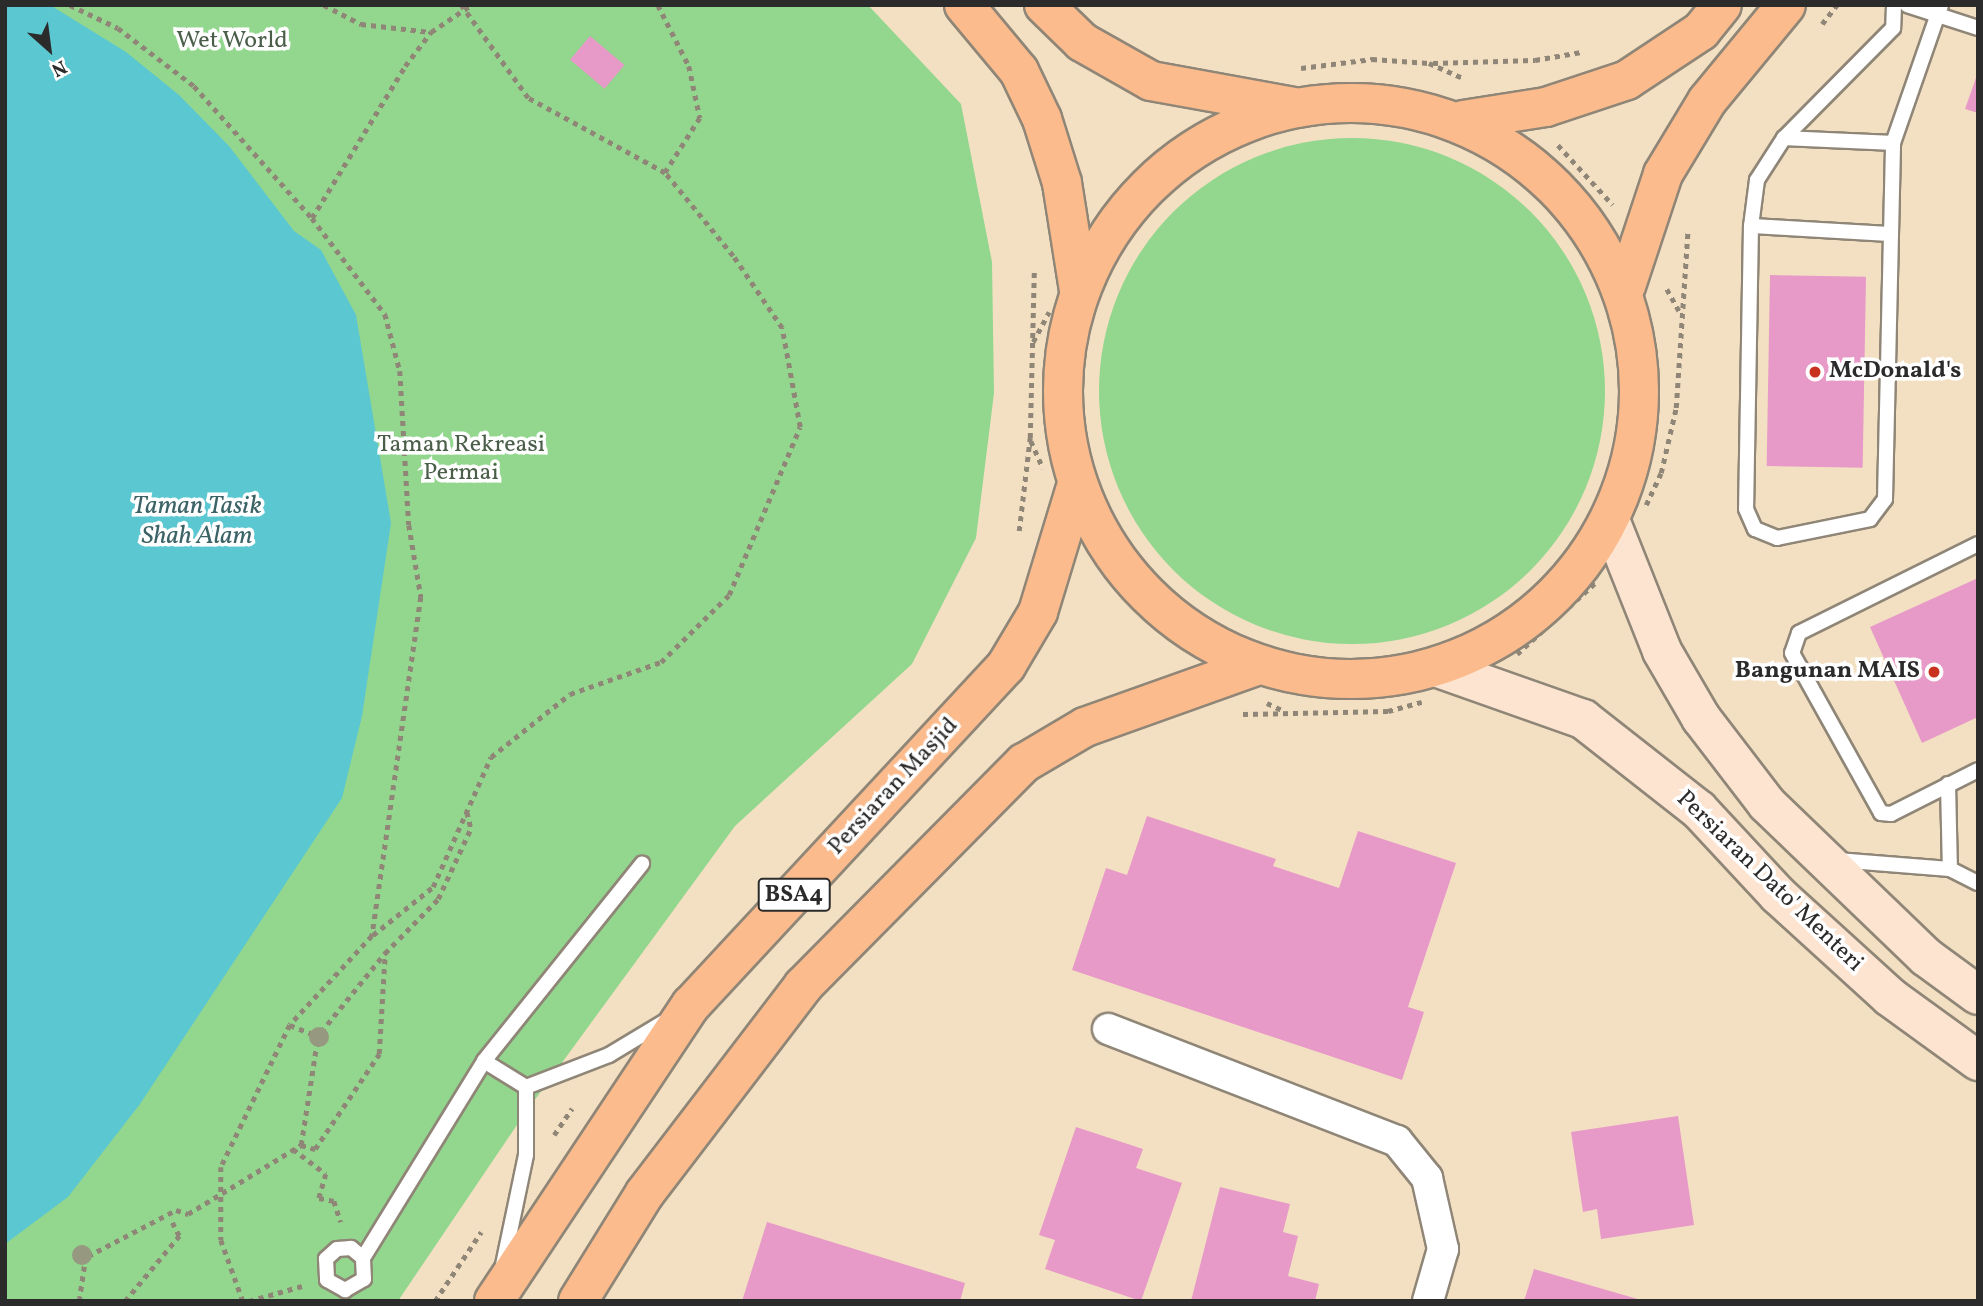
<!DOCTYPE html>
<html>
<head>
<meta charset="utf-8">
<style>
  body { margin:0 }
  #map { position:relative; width:1983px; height:1306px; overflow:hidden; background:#f3e0c3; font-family:Vollkorn,serif }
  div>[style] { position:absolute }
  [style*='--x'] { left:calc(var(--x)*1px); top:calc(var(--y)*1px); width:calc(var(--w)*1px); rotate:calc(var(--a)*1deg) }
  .green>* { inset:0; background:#93d68e }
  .round { border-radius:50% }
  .water>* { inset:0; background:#5ac7d1 }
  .building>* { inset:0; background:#e799c7; transform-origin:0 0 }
  .path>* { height:4.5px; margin-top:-2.25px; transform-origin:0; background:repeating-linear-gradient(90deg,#8f8677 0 5px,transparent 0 10px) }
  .roads { filter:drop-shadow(2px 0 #8f8677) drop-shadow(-2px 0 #8f8677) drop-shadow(0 2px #8f8677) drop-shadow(0 -2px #8f8677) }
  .lane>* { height:14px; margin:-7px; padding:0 7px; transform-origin:7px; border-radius:7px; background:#fff }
  .street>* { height:30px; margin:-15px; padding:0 15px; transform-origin:15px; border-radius:15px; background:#fff }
  .secondary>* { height:38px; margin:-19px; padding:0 19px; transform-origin:19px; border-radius:19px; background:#fde4d1 }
  .primary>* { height:38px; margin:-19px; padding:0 19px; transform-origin:19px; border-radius:19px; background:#fbbb8d }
  .primary>.ring { margin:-19px; padding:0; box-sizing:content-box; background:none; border:38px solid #fbbb8d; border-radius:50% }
  .path-bridge>* { height:4.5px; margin-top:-2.25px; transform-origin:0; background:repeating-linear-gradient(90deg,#8f8677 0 5px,transparent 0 10px) }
  .trees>* { width:20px; height:20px; margin:-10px; border-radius:50%; background:#969880 }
  .dots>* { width:19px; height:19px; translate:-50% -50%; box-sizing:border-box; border:4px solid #fff; border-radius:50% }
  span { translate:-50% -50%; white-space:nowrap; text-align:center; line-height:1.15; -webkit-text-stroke:7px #fff; paint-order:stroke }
  .shield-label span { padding:2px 5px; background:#fff; border:2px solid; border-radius:5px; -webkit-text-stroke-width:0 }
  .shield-label { font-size:23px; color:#2b2b2b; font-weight:700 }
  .park-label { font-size:24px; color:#4a5e49 }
  .poi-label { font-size:24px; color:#2b2b2b; font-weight:700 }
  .left { translate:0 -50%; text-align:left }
  .right { translate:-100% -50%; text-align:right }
  .street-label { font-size:24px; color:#2b2b2b }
  .water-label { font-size:26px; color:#3b6265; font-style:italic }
  .frame { position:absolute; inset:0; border:7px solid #2b2b2b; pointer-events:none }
  .north { position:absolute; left:14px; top:14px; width:70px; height:70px; -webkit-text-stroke:5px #fff; paint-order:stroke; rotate:152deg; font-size:19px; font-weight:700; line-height:28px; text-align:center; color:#2b2b2b }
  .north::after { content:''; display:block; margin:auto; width:24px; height:32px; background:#2b2b2b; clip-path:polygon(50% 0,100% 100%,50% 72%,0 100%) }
</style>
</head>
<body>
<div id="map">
  <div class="green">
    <i style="clip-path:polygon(5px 5px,868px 5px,961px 104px,992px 262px,994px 393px,976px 538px,912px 664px,735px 826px,523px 1116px,398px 1301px,5px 1301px)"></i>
    <i class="round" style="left:1099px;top:138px;width:506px;height:506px"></i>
  </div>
  <div class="water">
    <i style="clip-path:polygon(5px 5px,50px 5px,126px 52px,179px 95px,229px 146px,294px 231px,321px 250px,356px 315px,391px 523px,362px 716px,342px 798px,140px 1104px,68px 1197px,5px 1244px)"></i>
  </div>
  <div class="building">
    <i style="left:590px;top:36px;width:45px;height:31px;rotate:40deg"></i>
    <i style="clip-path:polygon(1978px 72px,1978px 113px,1965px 109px)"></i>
    <i style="left:1770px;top:275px;width:96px;height:191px;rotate:1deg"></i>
    <i style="clip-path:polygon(1978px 578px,1978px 717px,1922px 743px,1870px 627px)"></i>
    <i style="clip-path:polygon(1147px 816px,1276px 859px,1273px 866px,1339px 888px,1358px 831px,1456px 863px,1408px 1007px,1424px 1012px,1402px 1080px,1072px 970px,1106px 868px,1127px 875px)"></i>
    <i style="clip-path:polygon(1678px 1116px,1694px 1225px,1601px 1239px,1597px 1209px,1583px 1212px,1571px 1132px)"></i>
    <i style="clip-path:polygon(1076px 1127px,1143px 1149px,1136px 1168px,1182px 1183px,1141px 1301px,1045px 1269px,1055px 1240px,1039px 1235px)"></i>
    <i style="clip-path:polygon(1220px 1187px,1290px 1204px,1283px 1232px,1298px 1236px,1288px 1276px,1319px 1284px,1315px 1301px,1191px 1301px)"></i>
    <i style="clip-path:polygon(767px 1222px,965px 1283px,960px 1301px,742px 1301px)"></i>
    <i style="clip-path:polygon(1534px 1269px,1641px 1300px,1641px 1301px,1524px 1301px)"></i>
  </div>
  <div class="path">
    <i style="--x:70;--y:5;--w:53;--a:25.6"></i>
    <i style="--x:118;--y:28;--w:96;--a:37.3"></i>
    <i style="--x:194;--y:86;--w:177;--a:48.2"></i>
    <i style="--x:312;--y:218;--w:121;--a:52.8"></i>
    <i style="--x:385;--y:314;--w:59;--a:75.3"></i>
    <i style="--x:400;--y:371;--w:154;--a:86.7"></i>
    <i style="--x:409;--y:525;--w:73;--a:80.5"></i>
    <i style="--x:421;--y:597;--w:343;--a:98.2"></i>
    <i style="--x:372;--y:936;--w:121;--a:132.7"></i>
    <i style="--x:290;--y:1025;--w:158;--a:115.9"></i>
    <i style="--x:221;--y:1167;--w:73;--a:90"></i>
    <i style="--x:221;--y:1240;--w:65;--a:70.2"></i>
    <i style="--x:324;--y:5;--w:42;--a:27.2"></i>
    <i style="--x:361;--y:24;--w:70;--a:6.5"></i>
    <i style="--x:658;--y:5;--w:68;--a:63.1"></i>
    <i style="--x:689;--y:66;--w:53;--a:78.1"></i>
    <i style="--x:700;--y:118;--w:65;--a:122.5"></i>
    <i style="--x:1822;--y:24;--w:24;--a:-52"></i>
    <i style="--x:1433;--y:63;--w:102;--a:-1.7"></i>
    <i style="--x:1535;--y:60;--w:47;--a:-9.9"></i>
    <i style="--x:1301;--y:68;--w:72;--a:-7.2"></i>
    <i style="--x:1372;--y:59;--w:57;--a:4"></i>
    <i style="--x:1429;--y:63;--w:39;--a:24"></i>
    <i style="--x:1558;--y:145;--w:81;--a:47.5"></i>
    <i style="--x:1107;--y:214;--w:41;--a:-50.9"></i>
    <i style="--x:1133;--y:182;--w:86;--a:-37.4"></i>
    <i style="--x:312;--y:218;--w:178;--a:-58.5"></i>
    <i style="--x:405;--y:66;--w:43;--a:-52.6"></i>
    <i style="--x:431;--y:32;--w:48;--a:-34"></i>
    <i style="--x:1667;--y:289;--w:26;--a:61"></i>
    <i style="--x:1033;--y:342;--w:34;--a:-62"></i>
    <i style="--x:1031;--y:441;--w:30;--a:66"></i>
    <i style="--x:1646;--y:505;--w:35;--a:-65"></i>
    <i style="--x:1661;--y:473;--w:67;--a:-77"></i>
    <i style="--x:1676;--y:408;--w:179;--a:-86.2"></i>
    <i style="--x:1019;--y:531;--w:94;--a:-83.3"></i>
    <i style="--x:1030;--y:438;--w:167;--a:-88.6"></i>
    <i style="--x:1096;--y:557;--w:37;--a:56"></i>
    <i style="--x:1117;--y:588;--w:93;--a:41.1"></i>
    <i style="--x:1517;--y:654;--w:107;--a:-42.3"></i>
    <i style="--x:1267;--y:703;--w:19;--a:25"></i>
    <i style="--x:1243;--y:714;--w:145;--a:-1.2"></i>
    <i style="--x:1388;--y:711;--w:35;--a:-15"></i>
    <i style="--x:467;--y:812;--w:16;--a:76"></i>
    <i style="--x:373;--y:935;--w:77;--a:-38.7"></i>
    <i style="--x:433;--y:887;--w:142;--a:-66"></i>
    <i style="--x:491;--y:757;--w:101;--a:-38.6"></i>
    <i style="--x:570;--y:694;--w:96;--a:-19.4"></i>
    <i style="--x:661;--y:662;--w:95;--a:-44.6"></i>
    <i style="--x:729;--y:595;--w:182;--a:-67.1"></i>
    <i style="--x:800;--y:427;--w:101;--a:-100.3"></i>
    <i style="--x:782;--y:328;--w:87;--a:-124.2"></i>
    <i style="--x:733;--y:256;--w:107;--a:-129.3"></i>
    <i style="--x:665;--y:173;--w:156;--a:-151.3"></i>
    <i style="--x:528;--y:98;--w:115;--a:-125.8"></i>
    <i style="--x:290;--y:1025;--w:27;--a:22"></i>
    <i style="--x:321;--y:1032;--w:102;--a:-51"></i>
    <i style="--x:321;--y:1032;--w:9;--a:84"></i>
    <i style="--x:322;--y:1041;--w:5;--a:169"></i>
    <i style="--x:317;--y:1042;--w:6;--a:-121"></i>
    <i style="--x:314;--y:1037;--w:9;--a:-36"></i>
    <i style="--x:554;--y:1135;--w:32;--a:-56"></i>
    <i style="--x:301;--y:1145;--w:104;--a:-81.2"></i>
    <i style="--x:293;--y:1149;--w:41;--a:37.1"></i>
    <i style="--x:326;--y:1174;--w:25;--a:106"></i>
    <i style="--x:319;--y:1198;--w:15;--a:11"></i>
    <i style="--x:334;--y:1201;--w:22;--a:72"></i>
    <i style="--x:80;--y:1250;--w:6;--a:9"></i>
    <i style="--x:86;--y:1251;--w:9;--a:96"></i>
    <i style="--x:85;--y:1260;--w:5;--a:-169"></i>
    <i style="--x:80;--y:1259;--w:9;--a:-90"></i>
    <i style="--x:79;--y:1301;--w:41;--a:-81.7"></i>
    <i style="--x:125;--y:1301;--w:85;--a:-50.3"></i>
    <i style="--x:179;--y:1236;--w:20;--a:-117"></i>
    <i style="--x:249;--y:1301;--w:55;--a:-15.8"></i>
    <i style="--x:435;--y:1301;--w:83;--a:-56.3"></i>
  </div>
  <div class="roads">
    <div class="lane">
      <i style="--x:1894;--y:5;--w:23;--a:92"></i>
      <i style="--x:1893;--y:28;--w:155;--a:134.7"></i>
      <i style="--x:1784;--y:138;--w:50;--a:122.7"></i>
      <i style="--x:1757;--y:180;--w:46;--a:97.4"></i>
      <i style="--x:1751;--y:226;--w:283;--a:91"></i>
      <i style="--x:1746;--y:509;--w:22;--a:66"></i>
      <i style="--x:1755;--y:529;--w:24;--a:22"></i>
      <i style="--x:1777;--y:538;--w:95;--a:-11.5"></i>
      <i style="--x:1870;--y:519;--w:25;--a:-53"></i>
      <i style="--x:1885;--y:499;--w:356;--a:-88.7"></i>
      <i style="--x:1893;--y:143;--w:146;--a:-70.8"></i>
      <i style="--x:1907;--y:5;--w:75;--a:17.9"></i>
      <i style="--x:1784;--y:138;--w:109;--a:2.6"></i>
      <i style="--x:1751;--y:226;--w:140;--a:3.3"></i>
      <i style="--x:1978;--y:544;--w:200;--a:153.6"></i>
      <i style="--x:1799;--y:633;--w:21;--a:109"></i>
      <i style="--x:1792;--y:653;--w:183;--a:60.9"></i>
      <i style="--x:1881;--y:813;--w:10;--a:6"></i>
      <i style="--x:1891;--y:814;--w:97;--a:-26.8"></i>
      <i style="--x:1948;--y:784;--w:85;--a:88.7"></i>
      <i style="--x:1837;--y:860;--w:113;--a:4.6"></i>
      <i style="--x:1950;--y:869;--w:31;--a:27"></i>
      <i style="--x:484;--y:1061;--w:49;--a:31.8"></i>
      <i style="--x:526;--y:1087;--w:89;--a:-21.1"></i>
      <i style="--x:609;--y:1055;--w:68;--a:-31.1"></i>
      <i style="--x:363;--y:1258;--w:16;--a:-140"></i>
      <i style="--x:351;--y:1248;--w:14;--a:176"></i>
      <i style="--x:337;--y:1249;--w:15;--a:138"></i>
      <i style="--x:326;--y:1259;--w:21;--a:87"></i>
      <i style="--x:327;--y:1280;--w:21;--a:29"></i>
      <i style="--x:345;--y:1290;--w:22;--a:-30"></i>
      <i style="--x:364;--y:1279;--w:21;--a:-93"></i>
      <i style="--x:363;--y:1258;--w:231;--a:-58.4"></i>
      <i style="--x:484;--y:1061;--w:253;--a:-51.3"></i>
      <i style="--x:503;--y:1265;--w:112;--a:-78.2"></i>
      <i style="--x:526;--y:1155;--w:68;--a:-90"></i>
    </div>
    <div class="street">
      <i style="--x:1108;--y:1029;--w:310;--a:21.2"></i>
      <i style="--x:1397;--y:1141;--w:48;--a:51"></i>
      <i style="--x:1427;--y:1178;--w:73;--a:77.3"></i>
      <i style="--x:1443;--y:1249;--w:54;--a:106.1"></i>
    </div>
    <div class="secondary">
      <i style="--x:1610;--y:520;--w:141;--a:68.3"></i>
      <i style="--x:1662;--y:651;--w:78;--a:59.8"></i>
      <i style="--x:1701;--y:718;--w:108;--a:52.5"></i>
      <i style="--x:1767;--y:804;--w:221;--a:43.9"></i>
      <i style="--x:1926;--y:957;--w:64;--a:36.2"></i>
      <i style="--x:1438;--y:668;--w:154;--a:19.4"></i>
      <i style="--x:1583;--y:719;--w:147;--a:38.1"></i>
      <i style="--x:1699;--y:810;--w:116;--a:47.1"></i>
      <i style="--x:1778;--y:895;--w:151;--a:42.3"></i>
      <i style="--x:1890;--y:997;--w:109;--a:36"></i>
    </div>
    <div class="primary">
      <i style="--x:964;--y:5;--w:86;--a:50.2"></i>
      <i style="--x:1019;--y:71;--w:53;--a:64.4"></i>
      <i style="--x:1042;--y:119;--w:67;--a:72.6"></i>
      <i style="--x:1062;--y:183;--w:108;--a:81"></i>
      <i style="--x:1044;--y:5;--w:53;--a:44.2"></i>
      <i style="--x:1082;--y:42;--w:79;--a:29.5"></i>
      <i style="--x:1151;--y:81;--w:145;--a:10.3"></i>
      <i class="ring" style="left:1063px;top:103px;width:538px;height:538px"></i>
      <i style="--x:1463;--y:120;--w:84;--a:-8.9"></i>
      <i style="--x:1546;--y:107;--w:85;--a:-18.4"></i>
      <i style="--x:1627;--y:80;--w:89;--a:-33.5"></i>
      <i style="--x:1701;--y:31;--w:33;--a:-51"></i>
      <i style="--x:1626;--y:286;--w:118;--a:-71.7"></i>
      <i style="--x:1663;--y:174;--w:85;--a:-58.9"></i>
      <i style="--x:1707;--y:101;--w:124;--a:-50.5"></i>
      <i style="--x:494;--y:1301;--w:356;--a:-56.4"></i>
      <i style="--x:691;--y:1005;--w:463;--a:-47.1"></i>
      <i style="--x:1006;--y:666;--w:63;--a:-59.3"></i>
      <i style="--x:1038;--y:612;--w:131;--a:-73.1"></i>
      <i style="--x:578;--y:1301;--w:127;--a:-58.2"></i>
      <i style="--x:645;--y:1193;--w:260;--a:-52.6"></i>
      <i style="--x:803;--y:986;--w:314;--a:-45.3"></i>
      <i style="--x:1024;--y:763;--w:71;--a:-30.5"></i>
      <i style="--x:1085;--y:727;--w:182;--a:-19.6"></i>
    </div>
  </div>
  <div class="path-bridge">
    <i style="--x:88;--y:1256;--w:99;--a:-27.6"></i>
    <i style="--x:176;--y:1210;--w:13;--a:18"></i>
    <i style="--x:188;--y:1214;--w:132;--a:-31.4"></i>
    <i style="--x:301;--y:1145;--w:15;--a:16"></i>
    <i style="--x:315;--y:1149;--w:115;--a:-56"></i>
    <i style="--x:379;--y:1054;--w:101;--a:-86.6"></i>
    <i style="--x:385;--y:953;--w:76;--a:-45.5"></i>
    <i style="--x:438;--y:899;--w:78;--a:-65.1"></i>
  </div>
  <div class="trees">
    <i style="left:319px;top:1037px"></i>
    <i style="left:82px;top:1255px"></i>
  </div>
  <div class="dots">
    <i style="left:1815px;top:372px;background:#c8321e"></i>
    <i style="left:1934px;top:672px;background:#c8321e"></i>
  </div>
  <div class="shield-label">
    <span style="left:794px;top:895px">BSA4</span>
  </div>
  <div class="park-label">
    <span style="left:232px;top:42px">Wet World</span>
    <span style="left:461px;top:460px">Taman Rekreasi<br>Permai</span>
  </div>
  <div class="poi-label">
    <span class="left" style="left:1829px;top:372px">McDonald's</span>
    <span class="right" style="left:1920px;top:672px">Bangunan MAIS</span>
  </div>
  <div class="street-label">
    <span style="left:894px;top:787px;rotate:-47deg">Persiaran Masjid</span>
    <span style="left:1769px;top:882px;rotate:44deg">Persiaran Dato' Menteri</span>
  </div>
  <div class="water-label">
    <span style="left:197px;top:522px">Taman Tasik<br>Shah Alam</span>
  </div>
  <div class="frame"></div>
  <div class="north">N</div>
</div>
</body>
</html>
